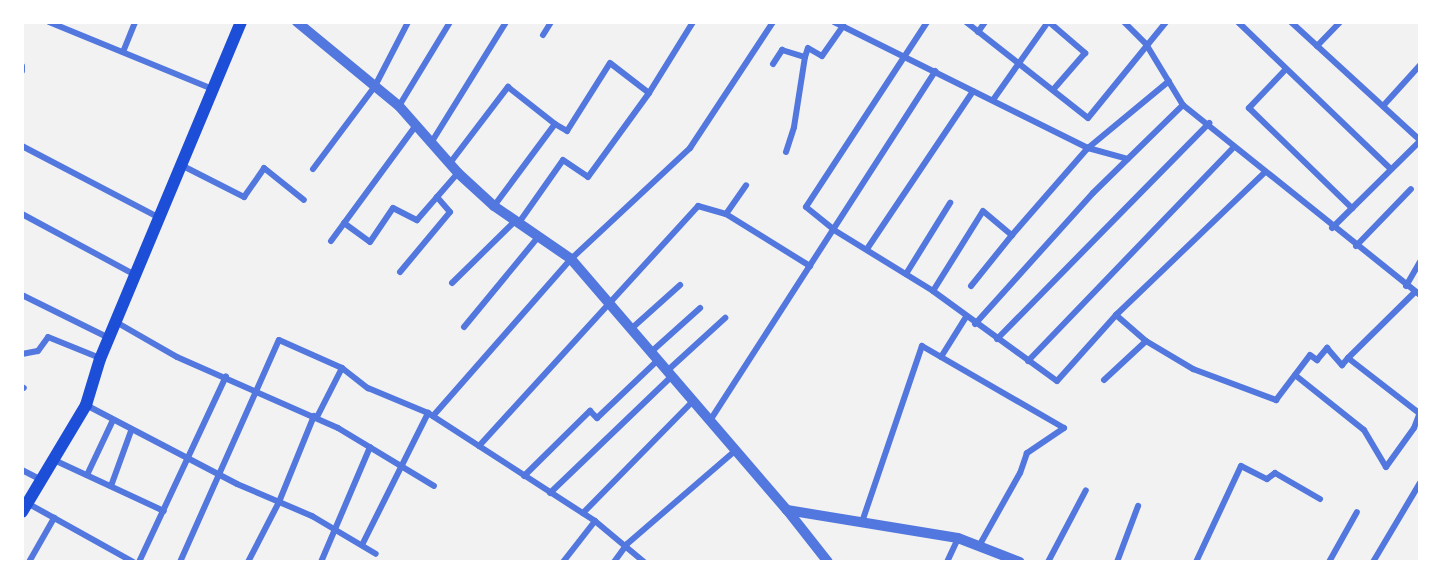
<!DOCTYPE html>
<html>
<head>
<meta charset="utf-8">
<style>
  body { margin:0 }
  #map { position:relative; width:1442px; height:584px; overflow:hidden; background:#f2f2f2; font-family:Barlow,sans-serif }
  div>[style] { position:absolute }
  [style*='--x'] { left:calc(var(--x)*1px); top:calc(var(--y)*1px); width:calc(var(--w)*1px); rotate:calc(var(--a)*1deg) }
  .minor>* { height:6px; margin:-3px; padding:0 3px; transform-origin:3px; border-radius:3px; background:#5277de }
  .tertiary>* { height:10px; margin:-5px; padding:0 5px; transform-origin:5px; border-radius:5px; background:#5277de }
  .secondary>* { height:12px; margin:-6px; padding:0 6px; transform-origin:6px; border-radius:6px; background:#1d4ed8 }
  span { translate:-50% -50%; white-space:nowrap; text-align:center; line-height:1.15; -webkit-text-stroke:4.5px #fff; paint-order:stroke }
  .frame { position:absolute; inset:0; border:24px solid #fff; pointer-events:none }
</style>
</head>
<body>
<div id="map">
  <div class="minor">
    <i style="--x:49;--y:22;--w:176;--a:22.3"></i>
    <i style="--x:834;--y:22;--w:284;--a:26.4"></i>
    <i style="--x:1088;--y:148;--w:41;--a:15.4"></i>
    <i style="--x:927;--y:22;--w:221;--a:123.2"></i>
    <i style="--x:806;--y:207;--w:36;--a:39"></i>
    <i style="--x:834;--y:230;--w:116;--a:31.6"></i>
    <i style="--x:933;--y:291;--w:153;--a:36"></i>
    <i style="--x:1057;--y:381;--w:89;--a:-48.2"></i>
    <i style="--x:1116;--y:315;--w:205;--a:-43.8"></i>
    <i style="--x:966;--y:22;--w:155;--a:38.2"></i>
    <i style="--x:1088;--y:118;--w:124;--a:-50.9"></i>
    <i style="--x:1049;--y:22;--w:48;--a:40.7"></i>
    <i style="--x:1085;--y:53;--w:49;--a:130.9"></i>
    <i style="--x:1124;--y:22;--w:31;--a:45"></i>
    <i style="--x:1146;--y:44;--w:71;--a:58.8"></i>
    <i style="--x:1183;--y:105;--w:304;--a:38.7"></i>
    <i style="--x:1238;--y:22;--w:212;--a:43.9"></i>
    <i style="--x:1291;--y:22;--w:175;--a:42.5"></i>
    <i style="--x:978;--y:32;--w:12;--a:-55"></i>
    <i style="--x:543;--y:35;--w:15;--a:-58"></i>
    <i style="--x:1317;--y:46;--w:33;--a:-46"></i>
    <i style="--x:123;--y:52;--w:32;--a:-68"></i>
    <i style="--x:773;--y:64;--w:17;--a:-57"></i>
    <i style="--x:782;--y:50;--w:24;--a:17"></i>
    <i style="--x:805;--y:57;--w:9;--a:-72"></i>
    <i style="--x:808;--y:48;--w:16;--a:30"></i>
    <i style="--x:822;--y:56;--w:37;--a:-55"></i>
    <i style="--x:22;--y:66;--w:5;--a:90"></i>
    <i style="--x:1286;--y:69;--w:54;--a:133.5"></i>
    <i style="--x:1249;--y:108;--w:144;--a:44.2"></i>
    <i style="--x:993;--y:100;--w:95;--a:-54.8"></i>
    <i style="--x:399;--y:106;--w:98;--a:-58.7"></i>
    <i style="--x:1383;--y:106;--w:55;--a:-47.9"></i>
    <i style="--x:431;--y:143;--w:142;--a:-58.2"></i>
    <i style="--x:22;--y:146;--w:153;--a:27.6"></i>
    <i style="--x:786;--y:152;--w:26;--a:-72"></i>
    <i style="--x:794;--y:127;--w:71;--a:-81.1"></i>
    <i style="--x:450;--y:163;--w:96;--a:-52.7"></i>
    <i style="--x:508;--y:87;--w:60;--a:38.2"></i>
    <i style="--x:181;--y:165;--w:71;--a:26.9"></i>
    <i style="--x:244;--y:197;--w:35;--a:-55"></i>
    <i style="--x:264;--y:168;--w:51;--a:38.7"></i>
    <i style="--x:313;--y:169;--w:104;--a:-53.2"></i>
    <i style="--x:375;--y:86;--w:72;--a:-62.7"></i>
    <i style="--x:494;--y:206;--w:102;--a:-53.4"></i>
    <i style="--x:555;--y:124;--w:14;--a:30"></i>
    <i style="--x:567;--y:131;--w:80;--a:-57.7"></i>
    <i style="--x:610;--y:63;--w:49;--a:37.6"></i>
    <i style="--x:22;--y:214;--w:131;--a:28.3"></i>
    <i style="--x:726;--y:214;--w:99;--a:31.8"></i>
    <i style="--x:344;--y:223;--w:32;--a:36"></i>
    <i style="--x:370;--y:242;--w:41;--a:-55.9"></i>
    <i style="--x:393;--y:208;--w:27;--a:27"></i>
    <i style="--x:417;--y:220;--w:30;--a:-49"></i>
    <i style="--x:518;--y:224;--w:78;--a:-54.9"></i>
    <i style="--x:563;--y:160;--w:30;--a:34"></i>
    <i style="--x:588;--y:177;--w:104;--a:-54"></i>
    <i style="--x:649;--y:93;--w:84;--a:-58.2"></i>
    <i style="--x:1332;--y:228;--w:124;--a:-44.7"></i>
    <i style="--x:331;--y:241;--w:145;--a:-53.7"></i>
    <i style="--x:1356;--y:246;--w:79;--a:-46"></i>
    <i style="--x:867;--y:249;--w:190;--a:-56.1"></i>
    <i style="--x:400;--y:272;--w:78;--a:-50.2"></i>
    <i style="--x:450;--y:212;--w:20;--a:-131"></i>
    <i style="--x:437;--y:197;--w:32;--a:-49"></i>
    <i style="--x:906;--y:274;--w:84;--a:-58.2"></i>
    <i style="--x:452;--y:283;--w:87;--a:-44.5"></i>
    <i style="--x:971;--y:286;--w:65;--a:-51.2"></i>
    <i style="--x:1406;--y:286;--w:28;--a:-60"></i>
    <i style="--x:933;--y:291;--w:94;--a:-58"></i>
    <i style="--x:983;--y:211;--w:38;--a:40"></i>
    <i style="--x:1012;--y:235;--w:116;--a:-48.9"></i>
    <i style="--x:1088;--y:148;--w:105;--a:-39.6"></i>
    <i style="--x:22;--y:295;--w:97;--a:26.3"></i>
    <i style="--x:1116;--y:315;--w:40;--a:41"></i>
    <i style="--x:1146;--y:341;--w:55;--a:30.8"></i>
    <i style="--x:1193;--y:369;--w:89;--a:20.5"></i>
    <i style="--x:1276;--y:400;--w:56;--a:-52.9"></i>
    <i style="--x:1310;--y:355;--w:9;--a:36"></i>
    <i style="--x:1317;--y:360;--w:16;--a:-50"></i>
    <i style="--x:1327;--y:348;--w:23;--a:49"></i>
    <i style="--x:1342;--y:365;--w:9;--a:-49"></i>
    <i style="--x:1348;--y:358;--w:90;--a:37.8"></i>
    <i style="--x:116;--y:322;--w:70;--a:29.8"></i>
    <i style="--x:177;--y:357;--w:176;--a:23.8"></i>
    <i style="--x:338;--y:428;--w:112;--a:31.1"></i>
    <i style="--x:975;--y:324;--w:176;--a:-48"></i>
    <i style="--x:1093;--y:193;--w:126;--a:-44.4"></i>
    <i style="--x:464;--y:327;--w:118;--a:-50.5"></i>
    <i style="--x:631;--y:329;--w:66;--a:-41.9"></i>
    <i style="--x:997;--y:339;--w:303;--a:-45.5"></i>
    <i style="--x:651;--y:352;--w:66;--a:-41.9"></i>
    <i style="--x:22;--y:354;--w:16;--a:-11"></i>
    <i style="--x:38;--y:351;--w:17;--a:-54"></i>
    <i style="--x:48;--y:337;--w:56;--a:22"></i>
    <i style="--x:941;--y:357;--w:47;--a:-58"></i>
    <i style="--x:1348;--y:358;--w:94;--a:-44.6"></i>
    <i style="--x:1028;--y:361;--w:297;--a:-46.1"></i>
    <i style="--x:667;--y:371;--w:79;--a:-42.4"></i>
    <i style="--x:1295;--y:375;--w:88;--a:38.6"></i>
    <i style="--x:1364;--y:430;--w:43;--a:59.3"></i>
    <i style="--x:1386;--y:467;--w:48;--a:-54.3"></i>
    <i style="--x:1414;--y:428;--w:17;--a:-69"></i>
    <i style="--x:1104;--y:380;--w:57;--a:-42.9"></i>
    <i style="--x:22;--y:387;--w:2;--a:27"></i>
    <i style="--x:86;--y:405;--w:170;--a:27.6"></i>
    <i style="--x:237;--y:484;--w:82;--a:23.1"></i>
    <i style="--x:312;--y:516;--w:74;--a:30.7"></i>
    <i style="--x:433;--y:416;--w:209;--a:-48.7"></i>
    <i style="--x:571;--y:259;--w:163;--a:-43"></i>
    <i style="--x:690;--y:148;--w:151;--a:-56.6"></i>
    <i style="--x:317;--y:417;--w:55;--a:-63"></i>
    <i style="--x:711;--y:419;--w:414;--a:-57.2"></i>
    <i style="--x:479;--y:446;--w:325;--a:-47.6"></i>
    <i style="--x:698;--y:206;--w:29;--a:16"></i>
    <i style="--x:726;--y:214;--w:35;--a:-55"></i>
    <i style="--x:54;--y:460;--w:121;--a:24.9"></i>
    <i style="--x:22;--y:470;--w:22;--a:27"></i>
    <i style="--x:87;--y:475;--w:61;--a:-64.7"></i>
    <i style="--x:524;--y:476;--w:93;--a:-44.6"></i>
    <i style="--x:590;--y:411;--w:10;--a:45"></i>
    <i style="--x:597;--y:418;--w:84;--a:-43.6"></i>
    <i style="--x:111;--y:486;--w:59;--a:-70"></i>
    <i style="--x:550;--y:493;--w:169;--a:-43.8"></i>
    <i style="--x:29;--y:504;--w:119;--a:29.1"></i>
    <i style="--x:583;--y:513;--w:157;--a:-45.5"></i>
    <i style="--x:862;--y:522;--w:186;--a:-71.2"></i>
    <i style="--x:922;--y:346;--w:164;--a:30"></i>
    <i style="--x:1064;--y:428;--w:45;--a:146"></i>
    <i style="--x:1027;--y:453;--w:21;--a:109"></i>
    <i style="--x:1020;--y:473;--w:84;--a:119.3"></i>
    <i style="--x:362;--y:545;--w:148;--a:-63.4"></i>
    <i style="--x:29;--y:562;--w:51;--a:-60.4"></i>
    <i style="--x:139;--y:562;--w:205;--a:-64.9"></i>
    <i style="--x:180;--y:562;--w:243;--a:-66"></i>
    <i style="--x:279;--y:340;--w:69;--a:24"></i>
    <i style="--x:342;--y:368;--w:33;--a:38"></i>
    <i style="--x:368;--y:388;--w:65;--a:22.6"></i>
    <i style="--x:428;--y:413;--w:199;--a:32.9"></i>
    <i style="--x:248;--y:562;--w:68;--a:-62.7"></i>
    <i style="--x:279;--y:502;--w:93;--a:-67.9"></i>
    <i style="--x:321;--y:562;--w:125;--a:-66.9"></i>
    <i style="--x:563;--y:562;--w:52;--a:-52"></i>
    <i style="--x:595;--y:521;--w:64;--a:39.9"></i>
    <i style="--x:614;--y:562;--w:22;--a:-54"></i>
    <i style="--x:627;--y:544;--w:144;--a:-40.8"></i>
    <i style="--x:947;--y:562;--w:26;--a:-65"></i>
    <i style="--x:1048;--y:562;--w:81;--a:-62.2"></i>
    <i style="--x:1117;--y:562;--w:60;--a:-69.4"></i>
    <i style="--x:1196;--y:562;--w:106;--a:-64.9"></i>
    <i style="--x:1241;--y:466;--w:29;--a:27"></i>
    <i style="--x:1267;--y:479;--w:10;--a:-37"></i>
    <i style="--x:1275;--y:473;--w:52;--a:30"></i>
    <i style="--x:1329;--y:562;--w:57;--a:-60.8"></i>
    <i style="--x:1373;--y:562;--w:92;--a:-59.3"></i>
  </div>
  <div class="tertiary">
    <i style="--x:297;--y:22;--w:132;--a:39.5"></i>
    <i style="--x:399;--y:106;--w:89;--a:48.6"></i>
    <i style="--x:458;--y:173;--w:49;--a:42.5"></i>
    <i style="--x:494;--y:206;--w:93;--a:34.5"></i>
    <i style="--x:571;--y:259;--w:331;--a:49.3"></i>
    <i style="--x:787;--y:510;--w:173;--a:9.3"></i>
    <i style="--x:958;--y:538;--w:66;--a:21.2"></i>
    <i style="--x:787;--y:510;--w:66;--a:51.7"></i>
  </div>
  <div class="secondary">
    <i style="--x:22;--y:512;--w:125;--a:-59.1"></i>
    <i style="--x:86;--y:405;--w:48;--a:-73.1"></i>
    <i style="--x:100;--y:359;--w:365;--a:-67.3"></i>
  </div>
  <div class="frame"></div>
</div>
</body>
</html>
